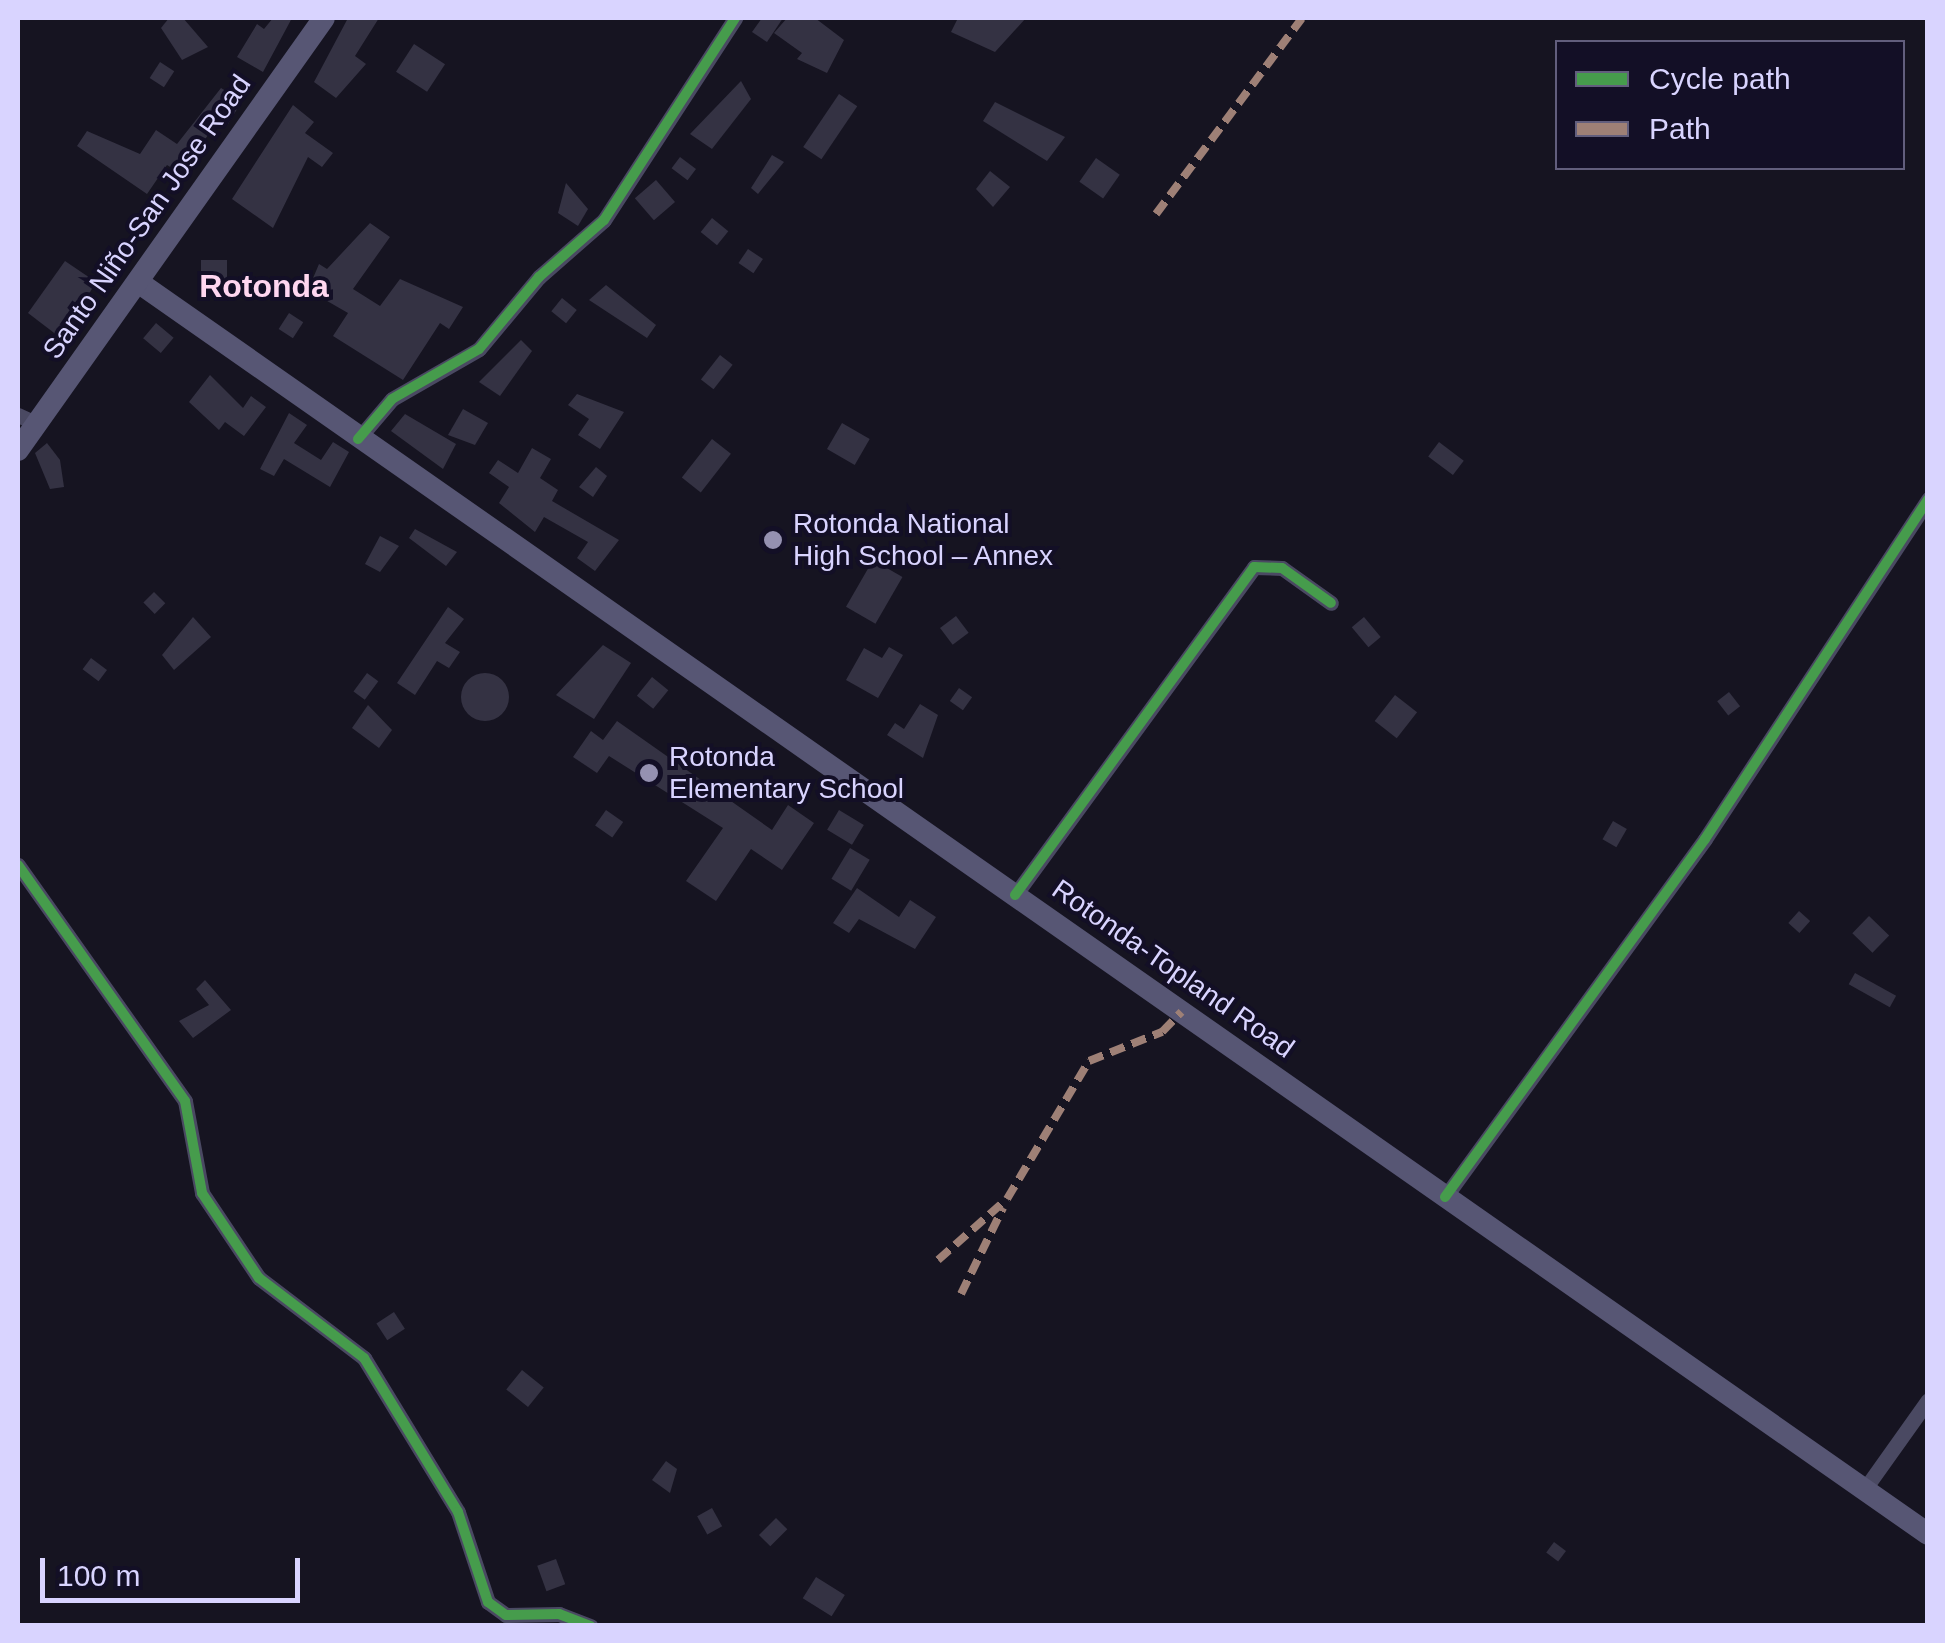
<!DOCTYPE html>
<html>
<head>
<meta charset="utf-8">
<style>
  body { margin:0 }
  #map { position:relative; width:1945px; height:1643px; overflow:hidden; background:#161421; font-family:Helvetica,sans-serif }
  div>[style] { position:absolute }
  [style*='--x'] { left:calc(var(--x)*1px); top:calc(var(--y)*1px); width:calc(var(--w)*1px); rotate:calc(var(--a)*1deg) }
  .building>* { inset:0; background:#343243; transform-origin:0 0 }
  .round { border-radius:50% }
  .street>* { height:15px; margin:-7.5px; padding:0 7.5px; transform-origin:7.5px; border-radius:7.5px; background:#4a4962 }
  .secondary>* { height:22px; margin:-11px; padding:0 11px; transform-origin:11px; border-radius:11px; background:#575674 }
  .quiet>* { height:8px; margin-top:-4px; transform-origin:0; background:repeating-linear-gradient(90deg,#9e8076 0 15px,transparent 0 23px) }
  .cycleway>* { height:10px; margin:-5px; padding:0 5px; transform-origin:5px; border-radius:5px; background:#469c4c }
  .dots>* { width:28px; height:28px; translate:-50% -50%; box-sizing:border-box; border:5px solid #130f26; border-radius:50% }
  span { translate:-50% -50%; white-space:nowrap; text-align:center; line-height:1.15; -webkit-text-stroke:8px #130f26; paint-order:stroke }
  .street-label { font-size:28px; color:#d9d4ff }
  .poi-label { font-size:28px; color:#d9d4ff }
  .left { translate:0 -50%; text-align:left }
  .quarter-label { font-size:32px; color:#ffd6f0; font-weight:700 }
  .frame { position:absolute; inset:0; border:20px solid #d9d4ff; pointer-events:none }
  .legend { position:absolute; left:1555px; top:40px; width:350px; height:130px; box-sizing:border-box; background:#130f26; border:2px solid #625e7d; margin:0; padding:12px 18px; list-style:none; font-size:30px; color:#d9d4ff }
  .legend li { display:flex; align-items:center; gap:20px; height:50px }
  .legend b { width:50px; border:2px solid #625e7d }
  .scale { position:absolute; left:40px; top:1558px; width:260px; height:45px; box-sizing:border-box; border:5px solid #d9d4ff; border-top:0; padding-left:12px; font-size:30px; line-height:35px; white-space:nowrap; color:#d9d4ff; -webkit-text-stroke:8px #130f26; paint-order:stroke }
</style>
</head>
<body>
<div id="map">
  <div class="building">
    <i style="clip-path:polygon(169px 18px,183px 18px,208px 47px,182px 60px,161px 28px)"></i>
    <i style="clip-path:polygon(273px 18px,292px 18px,263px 72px,237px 57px,257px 24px,264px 29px)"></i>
    <i style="clip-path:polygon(348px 18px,379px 18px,355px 56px,366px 64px,336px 98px,314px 82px)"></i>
    <i style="clip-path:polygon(762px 18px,783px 18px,767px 42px,752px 32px)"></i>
    <i style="clip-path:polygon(787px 18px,815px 18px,844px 40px,827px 73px,797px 59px,802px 53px,774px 33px)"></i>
    <i style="clip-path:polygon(958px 18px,1026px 18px,995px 52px,951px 32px)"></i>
    <i style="left:414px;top:44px;width:37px;height:33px;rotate:33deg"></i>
    <i style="left:160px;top:62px;width:17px;height:19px;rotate:33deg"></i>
    <i style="clip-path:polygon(741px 81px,751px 99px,712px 149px,690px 134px)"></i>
    <i style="clip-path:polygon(221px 88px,242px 101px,228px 124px,220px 119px,180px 173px,167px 165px,147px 194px,77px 146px,87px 131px,140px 154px,156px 130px,177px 144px)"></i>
    <i style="left:839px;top:94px;width:22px;height:64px;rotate:34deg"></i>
    <i style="clip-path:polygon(995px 102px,1065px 137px,1047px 161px,983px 121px)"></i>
    <i style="clip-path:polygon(293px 105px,314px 122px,305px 133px,333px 153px,322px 167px,308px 157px,273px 228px,232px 199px)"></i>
    <i style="clip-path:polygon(772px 155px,784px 162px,758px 194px,751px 188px)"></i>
    <i style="left:680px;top:157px;width:20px;height:14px;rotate:37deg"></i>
    <i style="left:1096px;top:158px;width:29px;height:29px;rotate:35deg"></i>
    <i style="clip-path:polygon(990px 171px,1010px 187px,993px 207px,976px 189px)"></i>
    <i style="left:656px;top:180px;width:29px;height:28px;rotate:49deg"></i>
    <i style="clip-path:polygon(566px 183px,588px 209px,578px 226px,558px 213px)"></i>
    <i style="left:712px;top:218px;width:21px;height:18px;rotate:39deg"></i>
    <i style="clip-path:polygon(370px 223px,390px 237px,353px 289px,380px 306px,400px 279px,463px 307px,449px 329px,440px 323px,403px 380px,333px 336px,348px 313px,308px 290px,319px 264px,327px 269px)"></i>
    <i style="left:748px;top:249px;width:18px;height:17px;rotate:34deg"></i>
    <i style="left:201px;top:260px;width:26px;height:26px"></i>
    <i style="clip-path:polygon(65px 261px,96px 282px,62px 339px,28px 313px)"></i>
    <i style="clip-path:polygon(606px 285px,656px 325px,647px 338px,589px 300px)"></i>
    <i style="left:562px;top:298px;width:19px;height:17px;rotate:39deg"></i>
    <i style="left:289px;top:313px;width:17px;height:19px;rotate:33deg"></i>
    <i style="left:156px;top:323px;width:23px;height:20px;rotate:40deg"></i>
    <i style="clip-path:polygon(521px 340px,532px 351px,500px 396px,479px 382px)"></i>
    <i style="left:720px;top:355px;width:16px;height:31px;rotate:38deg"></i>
    <i style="clip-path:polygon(210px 375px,243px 408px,251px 396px,266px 407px,244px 436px,225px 422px,219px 430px,189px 402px)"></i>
    <i style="clip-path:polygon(577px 394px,624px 412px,600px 449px,578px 435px,589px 419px,568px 405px)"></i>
    <i style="clip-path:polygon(463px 409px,488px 423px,475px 445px,448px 435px)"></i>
    <i style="clip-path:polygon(289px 413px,307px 425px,294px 443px,321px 460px,333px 442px,349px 452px,330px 487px,284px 459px,274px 476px,260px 469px)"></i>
    <i style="clip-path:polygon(405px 414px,456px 444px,443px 469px,391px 431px)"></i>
    <i style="left:842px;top:423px;width:32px;height:30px;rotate:30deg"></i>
    <i style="left:712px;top:439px;width:24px;height:49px;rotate:38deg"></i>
    <i style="left:1439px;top:442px;width:31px;height:18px;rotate:37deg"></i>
    <i style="clip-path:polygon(47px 443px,60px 460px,64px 487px,50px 489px,35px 453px)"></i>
    <i style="clip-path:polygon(532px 448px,551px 459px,540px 478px,558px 490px,552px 501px,619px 540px,595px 571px,577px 558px,588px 542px,544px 517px,535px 532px,499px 503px,509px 487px,489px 473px,498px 460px,518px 473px)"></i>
    <i style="clip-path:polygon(596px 467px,607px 476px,593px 497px,579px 487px)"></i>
    <i style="clip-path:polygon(415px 529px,457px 552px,446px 566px,409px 538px)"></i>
    <i style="clip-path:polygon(380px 536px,399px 546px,380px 572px,365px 564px)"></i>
    <i style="left:873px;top:560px;width:34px;height:54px;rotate:30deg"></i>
    <i style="left:154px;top:592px;width:16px;height:15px;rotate:45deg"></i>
    <i style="clip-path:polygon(448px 607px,464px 619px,445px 643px,460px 652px,449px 668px,437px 661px,415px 695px,397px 683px)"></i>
    <i style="left:956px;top:616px;width:21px;height:20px;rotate:53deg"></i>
    <i style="clip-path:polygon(193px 617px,211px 637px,174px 670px,162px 655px)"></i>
    <i style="left:1364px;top:617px;width:26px;height:16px;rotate:50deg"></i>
    <i style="clip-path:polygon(603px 645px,631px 663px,594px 719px,556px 695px)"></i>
    <i style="clip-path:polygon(889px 647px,903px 655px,878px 698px,846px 680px,864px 648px,882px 658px)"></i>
    <i style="left:91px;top:658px;width:20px;height:14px;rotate:37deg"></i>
    <i style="left:367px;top:673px;width:14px;height:23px;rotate:36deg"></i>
    <i class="round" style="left:461px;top:673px;width:48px;height:48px"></i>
    <i style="left:652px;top:677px;width:21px;height:24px;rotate:39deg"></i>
    <i style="left:959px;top:688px;width:16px;height:16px;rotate:35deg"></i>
    <i style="left:1729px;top:692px;width:18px;height:15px;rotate:52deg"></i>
    <i style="left:1395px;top:695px;width:28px;height:33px;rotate:38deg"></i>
    <i style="clip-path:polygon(920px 704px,938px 715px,923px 758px,887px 735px,895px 723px,904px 729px)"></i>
    <i style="clip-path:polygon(368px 705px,392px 730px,379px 748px,352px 728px)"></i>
    <i style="clip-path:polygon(617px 721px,772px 830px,788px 805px,814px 823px,782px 870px,751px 849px,716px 901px,686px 881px,723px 828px,609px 756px,597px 773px,573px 757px,591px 731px,603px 740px)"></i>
    <i style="left:606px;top:810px;width:21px;height:19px;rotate:35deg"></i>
    <i style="left:839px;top:810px;width:29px;height:23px;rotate:31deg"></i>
    <i style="left:1613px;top:821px;width:16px;height:21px;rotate:30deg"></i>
    <i style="left:850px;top:848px;width:23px;height:36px;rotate:31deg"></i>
    <i style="clip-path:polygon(857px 888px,899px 917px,910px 900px,936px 917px,915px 949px,859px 919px,849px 933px,833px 923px)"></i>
    <i style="left:1799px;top:911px;width:15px;height:16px;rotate:42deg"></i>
    <i style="left:1869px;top:916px;width:28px;height:24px;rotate:44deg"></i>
    <i style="left:1855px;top:973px;width:47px;height:13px;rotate:29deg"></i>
    <i style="clip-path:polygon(205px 980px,231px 1010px,193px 1038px,179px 1021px,209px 1005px,196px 989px)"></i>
    <i style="left:394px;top:1312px;width:20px;height:21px;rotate:57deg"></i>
    <i style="left:522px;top:1370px;width:28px;height:25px;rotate:39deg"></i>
    <i style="clip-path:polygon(666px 1461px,677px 1469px,670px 1493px,652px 1480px)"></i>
    <i style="left:712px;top:1508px;width:21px;height:17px;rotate:61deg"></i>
    <i style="left:776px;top:1518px;width:16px;height:24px;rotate:45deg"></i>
    <i style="left:1554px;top:1542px;width:15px;height:13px;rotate:37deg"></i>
    <i style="left:556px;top:1559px;width:27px;height:20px;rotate:70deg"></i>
    <i style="left:816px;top:1577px;width:34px;height:25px;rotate:32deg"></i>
  </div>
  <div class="street">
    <i style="--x:18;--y:415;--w:21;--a:25"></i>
    <i style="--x:358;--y:439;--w:52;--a:-49.6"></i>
    <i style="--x:392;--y:399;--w:100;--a:-29.9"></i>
    <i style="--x:479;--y:349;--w:94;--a:-50.2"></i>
    <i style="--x:539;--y:277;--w:86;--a:-41.2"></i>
    <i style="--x:604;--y:220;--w:241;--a:-57"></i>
    <i style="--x:18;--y:865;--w:289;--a:54.7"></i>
    <i style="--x:185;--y:1101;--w:94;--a:79.5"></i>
    <i style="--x:202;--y:1193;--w:102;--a:56.2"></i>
    <i style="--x:259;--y:1278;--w:132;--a:37.3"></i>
    <i style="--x:364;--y:1358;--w:180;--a:58.6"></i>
    <i style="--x:458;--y:1512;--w:95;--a:71.6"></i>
    <i style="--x:488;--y:1602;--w:22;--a:36"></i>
    <i style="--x:506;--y:1615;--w:53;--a:-1.1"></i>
    <i style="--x:559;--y:1614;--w:34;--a:21"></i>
    <i style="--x:1015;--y:895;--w:406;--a:-53.9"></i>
    <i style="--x:1254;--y:567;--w:28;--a:2"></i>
    <i style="--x:1282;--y:568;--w:60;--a:35.5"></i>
    <i style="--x:1445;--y:1197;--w:442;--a:-54"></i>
    <i style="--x:1705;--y:839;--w:407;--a:-56.7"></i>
    <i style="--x:1864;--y:1490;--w:110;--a:-54.6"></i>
  </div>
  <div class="secondary">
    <i style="--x:138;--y:282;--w:2184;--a:34.97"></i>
    <i style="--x:18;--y:450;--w:529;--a:-54.69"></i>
  </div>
  <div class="quiet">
    <i style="--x:1156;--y:214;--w:244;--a:-53.3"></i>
    <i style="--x:938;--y:1260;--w:92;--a:-41.5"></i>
    <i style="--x:1007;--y:1199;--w:161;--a:-59.3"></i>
    <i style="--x:1089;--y:1061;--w:79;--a:-21.7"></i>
    <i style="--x:1162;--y:1032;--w:28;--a:-46"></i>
    <i style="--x:961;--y:1294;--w:96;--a:-64"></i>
  </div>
  <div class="cycleway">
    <i style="--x:358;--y:439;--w:52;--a:-49.6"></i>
    <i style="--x:392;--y:399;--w:100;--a:-29.9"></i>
    <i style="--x:479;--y:349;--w:94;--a:-50.2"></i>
    <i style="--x:539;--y:277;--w:86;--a:-41.2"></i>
    <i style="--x:604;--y:220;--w:241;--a:-57"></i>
    <i style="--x:18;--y:865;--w:289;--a:54.7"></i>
    <i style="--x:185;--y:1101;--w:94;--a:79.5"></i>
    <i style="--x:202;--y:1193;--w:102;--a:56.2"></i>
    <i style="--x:259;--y:1278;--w:132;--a:37.3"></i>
    <i style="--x:364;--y:1358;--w:180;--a:58.6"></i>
    <i style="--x:458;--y:1512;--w:95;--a:71.6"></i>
    <i style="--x:488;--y:1602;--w:22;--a:36"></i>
    <i style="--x:506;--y:1615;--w:53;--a:-1.1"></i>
    <i style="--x:559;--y:1614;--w:34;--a:21"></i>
    <i style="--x:1015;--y:895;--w:406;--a:-53.9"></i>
    <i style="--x:1254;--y:567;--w:28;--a:2"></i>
    <i style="--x:1282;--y:568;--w:60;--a:35.5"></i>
    <i style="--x:1445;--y:1197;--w:442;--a:-54"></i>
    <i style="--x:1705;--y:839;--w:407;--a:-56.7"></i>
  </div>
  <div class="dots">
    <i style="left:773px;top:540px;background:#9591b1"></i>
    <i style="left:649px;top:773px;background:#9591b1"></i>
  </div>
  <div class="street-label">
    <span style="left:147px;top:217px;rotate:-55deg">Santo Niño-San Jose Road</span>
    <span style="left:1173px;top:969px;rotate:35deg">Rotonda-Topland Road</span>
  </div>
  <div class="poi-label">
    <span class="left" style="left:793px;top:540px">Rotonda National<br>High School – Annex</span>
    <span class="left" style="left:669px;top:773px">Rotonda<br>Elementary School</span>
  </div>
  <div class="quarter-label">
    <span style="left:264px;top:286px">Rotonda</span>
  </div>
  <div class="frame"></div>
  <ul class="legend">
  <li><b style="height:12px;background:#469c4c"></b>Cycle path</li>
  <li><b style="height:12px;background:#9e8076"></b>Path</li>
  </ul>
  <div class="scale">100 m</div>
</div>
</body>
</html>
